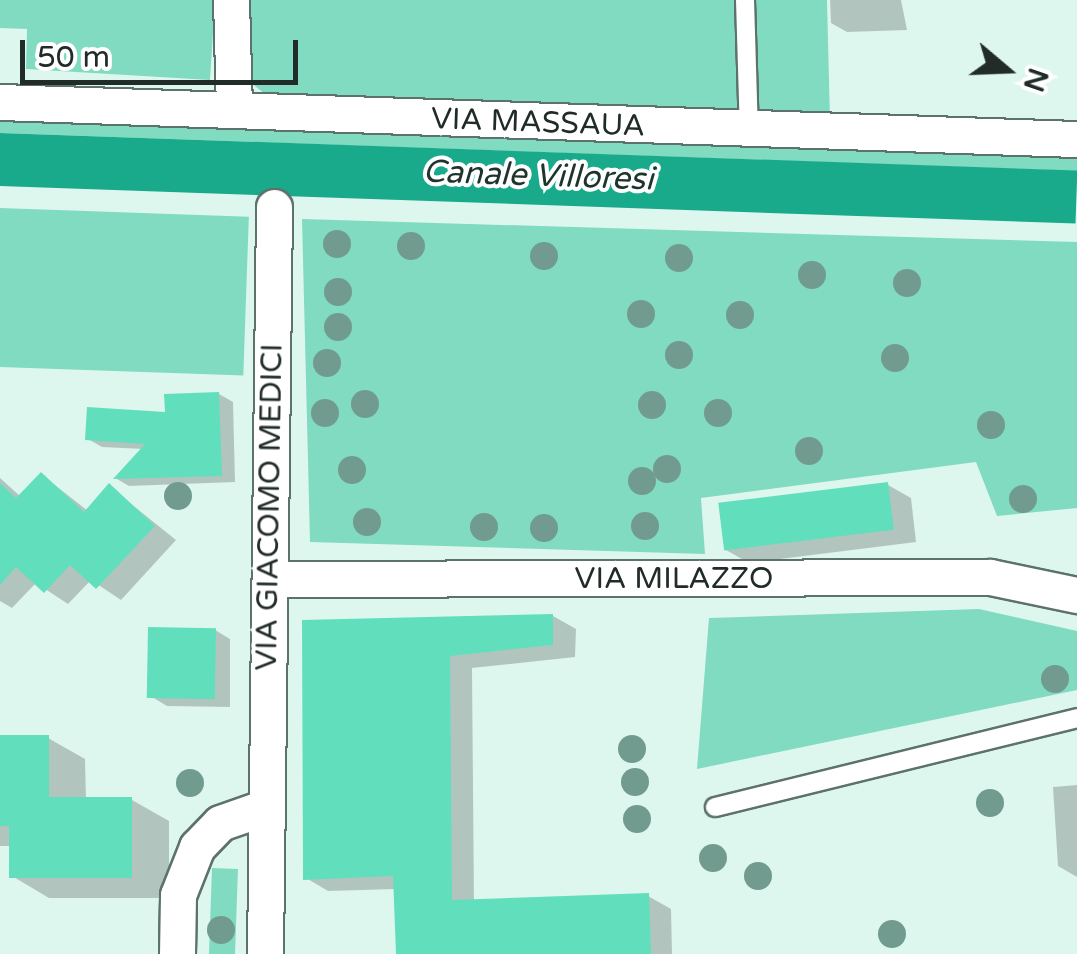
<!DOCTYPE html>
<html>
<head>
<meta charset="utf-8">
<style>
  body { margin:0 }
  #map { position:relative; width:1077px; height:954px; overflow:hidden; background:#def7ee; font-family:"Varela Round",sans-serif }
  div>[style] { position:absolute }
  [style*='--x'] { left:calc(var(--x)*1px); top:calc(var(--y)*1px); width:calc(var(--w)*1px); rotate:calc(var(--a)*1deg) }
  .green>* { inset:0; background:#81dbc0; transform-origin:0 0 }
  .water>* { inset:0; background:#19aa8b; transform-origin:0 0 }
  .shadow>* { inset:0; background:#0003 }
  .building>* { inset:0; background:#61dfbd; transform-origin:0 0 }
  .roads { filter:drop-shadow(2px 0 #5c726a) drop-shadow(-2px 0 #5c726a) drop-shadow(0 2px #5c726a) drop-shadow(0 -2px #5c726a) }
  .service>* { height:18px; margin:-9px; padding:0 9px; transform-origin:9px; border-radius:9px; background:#fff }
  .minor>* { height:35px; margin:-17.5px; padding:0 17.5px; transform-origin:17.5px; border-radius:17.5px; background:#fff }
  .trees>* { width:28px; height:28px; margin:-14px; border-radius:50%; background:#729b8f }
  span { translate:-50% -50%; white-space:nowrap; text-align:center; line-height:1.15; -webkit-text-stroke:8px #fff; paint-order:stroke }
  .street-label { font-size:30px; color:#212b28 }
  .water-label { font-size:32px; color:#1e342d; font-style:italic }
  .north { position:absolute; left:957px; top:20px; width:100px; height:100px; -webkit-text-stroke:8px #fff; paint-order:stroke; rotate:109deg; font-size:28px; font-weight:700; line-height:40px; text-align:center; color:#212b28 }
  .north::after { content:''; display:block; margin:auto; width:35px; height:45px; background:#212b28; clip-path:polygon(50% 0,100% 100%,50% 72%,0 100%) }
  .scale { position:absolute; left:20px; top:40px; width:278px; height:45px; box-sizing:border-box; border:5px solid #212b28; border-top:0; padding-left:12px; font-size:30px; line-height:35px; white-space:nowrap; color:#212b28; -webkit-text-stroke:8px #fff; paint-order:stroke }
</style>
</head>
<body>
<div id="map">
  <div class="green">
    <i style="clip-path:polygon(0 0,215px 0,210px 80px,26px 69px,27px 29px,0 28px)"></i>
    <i style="clip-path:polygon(249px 0,827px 0,830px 121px,275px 102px,250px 82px)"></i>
    <i style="clip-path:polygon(0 119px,1077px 153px,1077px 171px,0 133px)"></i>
    <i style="left:0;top:208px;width:249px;height:159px;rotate:2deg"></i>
    <i style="clip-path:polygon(302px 219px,1077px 242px,1077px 508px,997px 516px,976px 462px,701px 498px,705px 554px,310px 542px)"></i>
    <i style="clip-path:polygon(979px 609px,1077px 631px,1077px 690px,697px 769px,709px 618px)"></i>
    <i style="left:212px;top:868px;width:26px;height:86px;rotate:2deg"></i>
  </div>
  <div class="water">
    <i style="left:0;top:133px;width:1078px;height:53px;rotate:2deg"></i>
  </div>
  <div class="shadow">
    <i style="clip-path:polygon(830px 0,901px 0,907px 30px,847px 32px,831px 23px)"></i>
    <i style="clip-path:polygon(219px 394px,233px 402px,235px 482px,129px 486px,117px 479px,143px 449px,102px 447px,88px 439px)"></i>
    <i style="clip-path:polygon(42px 475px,88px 511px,110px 487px,176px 540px,121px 600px,91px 580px,68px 604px,36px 583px,12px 608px,0 601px,0 478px,21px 497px)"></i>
    <i style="clip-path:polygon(888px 485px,911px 498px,916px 542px,749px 563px,726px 550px)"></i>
    <i style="clip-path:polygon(553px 616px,576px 629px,575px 657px,472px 668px,474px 902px,648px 896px,671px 909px,672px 954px,398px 954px,396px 889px,328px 891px,306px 878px,304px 622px)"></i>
    <i style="clip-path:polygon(215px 630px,230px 639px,230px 707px,167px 706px,152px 697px)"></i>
    <i style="clip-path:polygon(0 737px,48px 738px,85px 759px,86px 800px,132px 800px,169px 821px,169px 898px,49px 898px,12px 876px,12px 846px,0 846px)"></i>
    <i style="clip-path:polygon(1077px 785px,1077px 877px,1058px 866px,1053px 787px)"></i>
  </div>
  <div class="building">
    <i style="clip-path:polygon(219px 392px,222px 476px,113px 479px,145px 444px,85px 440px,87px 407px,165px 412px,164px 394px)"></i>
    <i style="clip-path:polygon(41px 472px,84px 512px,109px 483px,155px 526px,96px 589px,70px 565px,44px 593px,16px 567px,0 585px,0 483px,16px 498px)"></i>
    <i style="left:888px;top:482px;width:48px;height:171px;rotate:83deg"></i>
    <i style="clip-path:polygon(553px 614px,553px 645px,450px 656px,452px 900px,649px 893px,651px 954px,396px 954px,393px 876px,303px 880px,302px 620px)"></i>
    <i style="left:148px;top:627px;width:68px;height:71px;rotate:1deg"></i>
    <i style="clip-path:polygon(0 735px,49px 735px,49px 797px,132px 797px,132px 878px,9px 878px,9px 826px,0 826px)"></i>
  </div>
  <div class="roads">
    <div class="service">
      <i style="--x:745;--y:0;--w:131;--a:88.3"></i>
      <i style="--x:715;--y:807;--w:373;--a:-13.8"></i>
    </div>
    <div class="minor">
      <i style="--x:231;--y:0;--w:110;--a:88.4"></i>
      <i style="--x:0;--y:102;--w:1078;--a:1.97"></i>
      <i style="--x:270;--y:579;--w:720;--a:-0.16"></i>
      <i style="--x:990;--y:577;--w:89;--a:11.7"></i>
      <i style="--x:177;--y:954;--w:59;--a:-89"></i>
      <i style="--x:178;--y:895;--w:52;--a:-68.4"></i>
      <i style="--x:197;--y:847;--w:33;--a:-46"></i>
      <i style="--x:220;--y:823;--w:46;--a:-19.2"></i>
      <i style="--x:265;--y:954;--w:747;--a:-89.31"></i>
    </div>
  </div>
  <div class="trees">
    <i style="left:337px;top:244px"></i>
    <i style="left:411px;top:246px"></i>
    <i style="left:544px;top:256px"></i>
    <i style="left:679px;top:258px"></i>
    <i style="left:812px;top:275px"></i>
    <i style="left:907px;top:283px"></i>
    <i style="left:338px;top:292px"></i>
    <i style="left:641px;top:314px"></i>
    <i style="left:740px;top:315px"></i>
    <i style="left:338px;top:327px"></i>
    <i style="left:679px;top:355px"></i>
    <i style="left:895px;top:358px"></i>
    <i style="left:327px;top:363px"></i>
    <i style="left:365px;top:404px"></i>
    <i style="left:652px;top:405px"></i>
    <i style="left:325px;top:413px"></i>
    <i style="left:718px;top:413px"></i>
    <i style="left:991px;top:425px"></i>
    <i style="left:809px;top:451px"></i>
    <i style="left:667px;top:469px"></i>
    <i style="left:352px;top:470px"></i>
    <i style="left:642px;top:481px"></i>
    <i style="left:178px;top:496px"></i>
    <i style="left:1023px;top:499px"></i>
    <i style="left:367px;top:522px"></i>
    <i style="left:645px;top:526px"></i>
    <i style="left:484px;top:527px"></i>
    <i style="left:544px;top:528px"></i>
    <i style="left:1055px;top:679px"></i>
    <i style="left:632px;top:749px"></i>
    <i style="left:635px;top:782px"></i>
    <i style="left:190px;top:783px"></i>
    <i style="left:990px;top:803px"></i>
    <i style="left:637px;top:819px"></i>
    <i style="left:713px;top:858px"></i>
    <i style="left:758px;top:876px"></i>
    <i style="left:221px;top:930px"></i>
    <i style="left:892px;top:934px"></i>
  </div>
  <div class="street-label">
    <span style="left:538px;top:123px;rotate:2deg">VIA MASSAUA</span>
    <span style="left:270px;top:507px;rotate:-89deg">VIA GIACOMO MEDICI</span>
    <span style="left:674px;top:579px">VIA MILAZZO</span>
  </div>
  <div class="water-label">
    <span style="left:538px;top:176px;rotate:2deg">Canale Villoresi</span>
  </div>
  <div class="north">N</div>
  <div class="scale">50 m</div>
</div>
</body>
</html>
